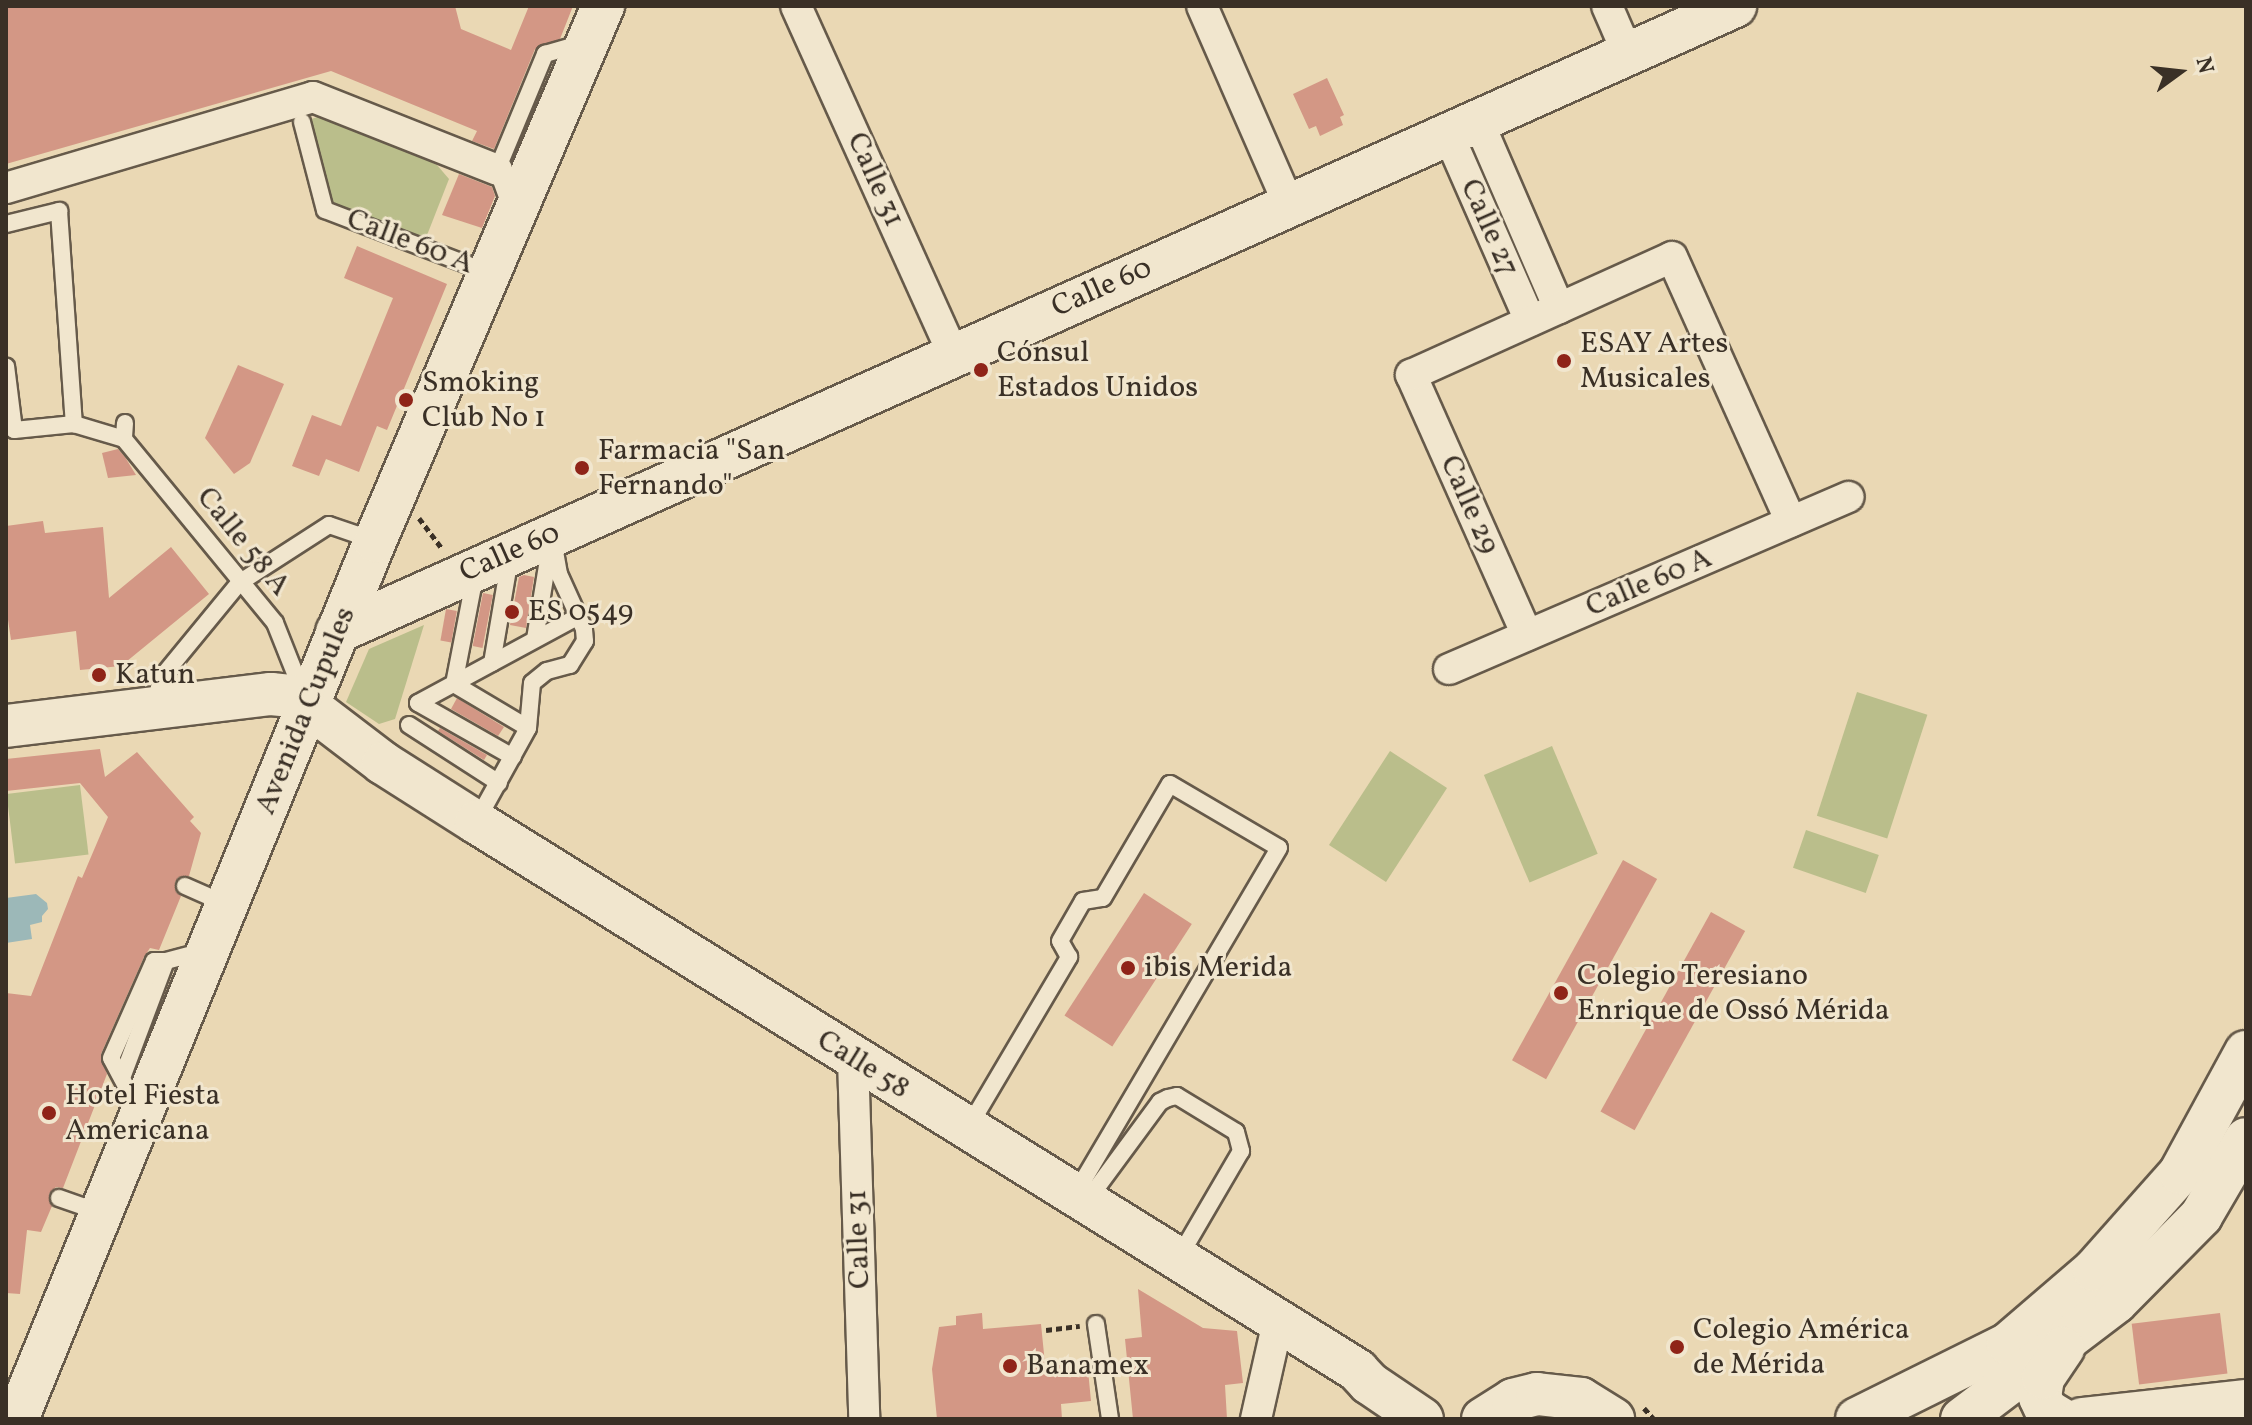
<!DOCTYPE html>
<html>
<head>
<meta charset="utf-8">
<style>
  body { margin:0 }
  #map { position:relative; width:2252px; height:1425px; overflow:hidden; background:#ead8b4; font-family:Vollkorn,serif }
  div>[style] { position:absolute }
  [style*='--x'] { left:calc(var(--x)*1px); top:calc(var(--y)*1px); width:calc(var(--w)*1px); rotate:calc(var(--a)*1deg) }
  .green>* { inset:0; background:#babe8b; transform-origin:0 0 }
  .water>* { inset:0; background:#9cb8b8 }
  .building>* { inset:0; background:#d39785; transform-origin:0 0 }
  .path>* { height:5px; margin-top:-2.5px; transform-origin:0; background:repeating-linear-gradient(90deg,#3a3026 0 6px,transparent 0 10px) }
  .roads { filter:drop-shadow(2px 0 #665a4a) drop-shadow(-2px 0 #665a4a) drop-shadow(0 2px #665a4a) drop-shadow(0 -2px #665a4a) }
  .lane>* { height:16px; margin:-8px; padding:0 8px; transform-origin:8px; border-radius:8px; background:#f1e6ce }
  .street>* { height:30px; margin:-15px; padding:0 15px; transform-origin:15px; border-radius:15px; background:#f1e6ce }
  .secondary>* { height:42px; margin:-21px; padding:0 21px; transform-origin:21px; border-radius:21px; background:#f1e6ce }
  .dots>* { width:22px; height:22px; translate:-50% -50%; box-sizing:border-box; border:4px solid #f1e6ce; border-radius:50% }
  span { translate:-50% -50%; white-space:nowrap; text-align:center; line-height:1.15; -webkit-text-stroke:6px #f1e6ce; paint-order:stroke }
  .street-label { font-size:30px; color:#3a3026 }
  .poi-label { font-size:30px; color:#3a3026 }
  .left { translate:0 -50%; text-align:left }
  .frame { position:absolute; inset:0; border:8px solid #3a3026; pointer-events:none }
  .north { position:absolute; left:2140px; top:32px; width:80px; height:80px; -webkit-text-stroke:6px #f1e6ce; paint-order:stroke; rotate:75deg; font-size:22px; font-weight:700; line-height:32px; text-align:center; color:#3a3026 }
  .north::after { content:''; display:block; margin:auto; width:28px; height:36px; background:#3a3026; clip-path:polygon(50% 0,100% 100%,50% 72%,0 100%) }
</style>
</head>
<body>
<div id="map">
  <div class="green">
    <i style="clip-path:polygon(330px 113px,437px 165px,449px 179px,422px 248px,325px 210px,302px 122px)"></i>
    <i style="clip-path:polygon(424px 625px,395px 719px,379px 724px,346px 702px,369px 649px)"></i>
    <i style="left:1857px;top:692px;width:74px;height:130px;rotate:18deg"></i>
    <i style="left:1552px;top:746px;width:117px;height:74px;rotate:67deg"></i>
    <i style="left:1390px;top:751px;width:68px;height:112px;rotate:33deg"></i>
    <i style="left:80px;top:785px;width:70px;height:74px;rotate:83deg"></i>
    <i style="left:1806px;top:830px;width:77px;height:40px;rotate:19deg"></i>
  </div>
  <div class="water">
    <i style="clip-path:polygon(36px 894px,47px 903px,48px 909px,42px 916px,42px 922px,30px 925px,32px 939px,6px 943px,6px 898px)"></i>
  </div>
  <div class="building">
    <i style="clip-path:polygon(6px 6px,455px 6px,461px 29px,511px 50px,529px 6px,573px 6px,560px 39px,535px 49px,494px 149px,472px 141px,477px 131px,331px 71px,6px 164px)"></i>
    <i style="clip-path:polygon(1327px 78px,1344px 115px,1340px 117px,1343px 125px,1320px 136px,1316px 126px,1309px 129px,1293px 94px)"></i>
    <i style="clip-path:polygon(459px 174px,492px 187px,495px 196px,482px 228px,442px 215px)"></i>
    <i style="clip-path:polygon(357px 246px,447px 284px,387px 430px,377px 426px,359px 472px,326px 459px,319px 476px,292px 466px,312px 415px,341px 426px,393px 298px,344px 278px)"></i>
    <i style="clip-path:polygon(238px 365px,284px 384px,250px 463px,234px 474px,205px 438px)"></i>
    <i style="clip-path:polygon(118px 449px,125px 457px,136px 475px,108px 478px,102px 453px)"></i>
    <i style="clip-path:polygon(43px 521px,45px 533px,103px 527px,109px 598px,171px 547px,209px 594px,121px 666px,80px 670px,76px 631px,11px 640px,6px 606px,6px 526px)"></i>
    <i style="clip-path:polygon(524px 575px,534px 577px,526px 628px,510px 625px,519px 577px)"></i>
    <i style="left:483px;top:593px;width:10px;height:54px;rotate:11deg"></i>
    <i style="left:446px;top:609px;width:11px;height:32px;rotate:10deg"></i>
    <i style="clip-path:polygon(457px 698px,504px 727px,498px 736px,451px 709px)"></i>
    <i style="clip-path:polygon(440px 728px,487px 755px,484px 760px,438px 731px)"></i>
    <i style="clip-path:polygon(100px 749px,105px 777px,137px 752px,194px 817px,190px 821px,201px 833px,189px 876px,179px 877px,175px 882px,176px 892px,181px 896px,159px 950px,150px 948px,144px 957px,101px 1054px,107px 1074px,63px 1188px,56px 1187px,49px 1194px,52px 1206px,41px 1232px,27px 1230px,20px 1294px,6px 1293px,6px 993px,31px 996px,78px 876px,82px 878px,108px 817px,80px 783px,6px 791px,6px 759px)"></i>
    <i style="left:1623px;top:860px;width:39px;height:229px;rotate:29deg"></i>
    <i style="left:1144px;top:893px;width:57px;height:146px;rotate:33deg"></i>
    <i style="left:1711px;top:912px;width:39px;height:228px;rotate:29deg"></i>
    <i style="clip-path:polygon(1138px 1289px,1203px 1328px,1237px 1331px,1243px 1383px,1225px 1385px,1227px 1419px,1133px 1419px,1125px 1339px,1142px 1337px)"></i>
    <i style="clip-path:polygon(982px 1313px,983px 1329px,1041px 1324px,1045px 1364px,1087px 1360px,1091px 1401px,1061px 1404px,1062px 1419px,937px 1419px,932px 1369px,939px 1327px,956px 1325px,956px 1316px)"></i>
    <i style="left:2220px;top:1313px;width:61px;height:89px;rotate:83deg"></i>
  </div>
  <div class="path">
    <i style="--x:419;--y:518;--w:38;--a:53"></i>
    <i style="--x:1046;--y:1330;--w:34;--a:-7"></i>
    <i style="--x:1644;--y:1408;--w:15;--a:48"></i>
  </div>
  <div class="roads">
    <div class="lane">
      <i style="--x:302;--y:122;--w:91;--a:75.4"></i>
      <i style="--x:325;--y:210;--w:176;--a:21"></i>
      <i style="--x:510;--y:205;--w:37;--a:-110"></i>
      <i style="--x:497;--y:170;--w:126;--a:-67.5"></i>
      <i style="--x:545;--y:54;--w:37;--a:-16"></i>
      <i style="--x:6;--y:224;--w:55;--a:-13.8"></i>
      <i style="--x:59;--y:211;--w:214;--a:86"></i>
      <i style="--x:74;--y:424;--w:60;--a:174.3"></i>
      <i style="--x:14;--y:430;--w:64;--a:-97.1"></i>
      <i style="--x:125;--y:423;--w:16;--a:94"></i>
      <i style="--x:124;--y:439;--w:238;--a:50.6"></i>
      <i style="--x:275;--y:623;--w:79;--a:68.3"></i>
      <i style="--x:74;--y:424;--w:52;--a:16.7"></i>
      <i style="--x:475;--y:576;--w:110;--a:101"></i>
      <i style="--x:454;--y:684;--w:86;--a:30.7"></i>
      <i style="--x:535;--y:639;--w:93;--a:-80.7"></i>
      <i style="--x:492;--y:663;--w:107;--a:-80.3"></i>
      <i style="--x:418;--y:703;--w:183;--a:-28.4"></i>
      <i style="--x:418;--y:703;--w:109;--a:29.6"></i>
      <i style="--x:155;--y:706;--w:29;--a:-78"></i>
      <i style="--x:161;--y:678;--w:123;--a:-50.6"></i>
      <i style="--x:239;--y:583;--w:107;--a:-32.8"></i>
      <i style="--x:329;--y:525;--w:46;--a:18.8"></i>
      <i style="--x:409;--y:725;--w:107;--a:32.8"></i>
      <i style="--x:476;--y:822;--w:107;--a:-61"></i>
      <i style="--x:528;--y:728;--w:45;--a:-84.9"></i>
      <i style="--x:532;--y:683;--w:19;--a:-39"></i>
      <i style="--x:547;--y:671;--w:24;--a:-15"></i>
      <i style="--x:570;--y:665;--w:28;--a:-58"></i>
      <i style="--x:585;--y:641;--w:12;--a:-95"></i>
      <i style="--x:584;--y:629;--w:60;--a:-114.4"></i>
      <i style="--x:559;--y:574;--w:40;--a:-100"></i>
      <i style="--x:185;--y:886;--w:45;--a:23.7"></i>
      <i style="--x:122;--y:1078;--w:125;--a:-69.4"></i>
      <i style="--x:137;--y:1107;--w:55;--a:-118"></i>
      <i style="--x:111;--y:1058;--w:106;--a:-66.1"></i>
      <i style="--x:154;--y:961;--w:12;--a:0"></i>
      <i style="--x:166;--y:961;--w:39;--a:-15"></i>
      <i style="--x:968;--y:1128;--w:199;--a:-59.4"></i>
      <i style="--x:1069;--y:957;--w:18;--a:-119"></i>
      <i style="--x:1060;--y:941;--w:46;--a:-60.1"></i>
      <i style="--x:1083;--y:901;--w:20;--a:-9"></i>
      <i style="--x:1103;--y:898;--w:132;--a:-59.6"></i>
      <i style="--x:1170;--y:784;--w:126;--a:30.4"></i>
      <i style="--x:1279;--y:848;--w:400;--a:120.5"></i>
      <i style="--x:59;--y:1198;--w:42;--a:19.3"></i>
      <i style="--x:1087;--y:1201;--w:123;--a:-53.6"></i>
      <i style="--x:1160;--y:1102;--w:9;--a:-27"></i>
      <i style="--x:1168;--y:1098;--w:9;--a:-13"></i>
      <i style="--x:1177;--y:1096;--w:69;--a:31.4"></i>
      <i style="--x:1236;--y:1132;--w:20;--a:75"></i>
      <i style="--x:1241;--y:1151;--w:125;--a:120.3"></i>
      <i style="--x:1096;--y:1324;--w:96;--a:81.6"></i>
    </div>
    <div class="street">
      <i style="--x:796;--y:6;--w:382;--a:65.7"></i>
      <i style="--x:1202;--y:6;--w:217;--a:66.4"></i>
      <i style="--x:1607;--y:6;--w:52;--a:66.4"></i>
      <i style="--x:1478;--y:121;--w:204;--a:66.6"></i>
      <i style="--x:1448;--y:134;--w:204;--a:66.3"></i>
      <i style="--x:6;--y:188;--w:320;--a:-16.5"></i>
      <i style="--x:313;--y:97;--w:198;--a:21.6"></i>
      <i style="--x:1527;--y:635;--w:285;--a:-114"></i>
      <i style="--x:1411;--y:375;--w:286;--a:-24.3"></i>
      <i style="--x:1672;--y:257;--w:290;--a:65.8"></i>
      <i style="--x:1449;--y:669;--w:435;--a:-23.3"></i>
      <i style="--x:853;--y:1059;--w:360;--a:88.2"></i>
      <i style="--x:1256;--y:1419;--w:100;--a:-77.3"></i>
    </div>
    <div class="secondary">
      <i style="--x:337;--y:632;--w:1532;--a:-24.12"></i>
      <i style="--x:6;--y:726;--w:267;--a:-6.9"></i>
      <i style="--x:271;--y:694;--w:19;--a:6"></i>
      <i style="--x:290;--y:696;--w:19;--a:28"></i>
      <i style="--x:307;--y:705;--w:96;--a:37.3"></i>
      <i style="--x:383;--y:763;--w:110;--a:32.4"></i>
      <i style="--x:476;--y:822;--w:1038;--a:31.88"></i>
      <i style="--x:1357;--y:1370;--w:18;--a:47"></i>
      <i style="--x:1369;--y:1383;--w:64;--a:34.2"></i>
      <i style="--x:17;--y:1419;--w:948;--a:-67.82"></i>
      <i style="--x:375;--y:541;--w:582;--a:-66.92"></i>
      <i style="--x:1483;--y:1419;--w:36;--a:-32"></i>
      <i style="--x:1513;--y:1400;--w:25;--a:-14"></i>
      <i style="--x:1537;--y:1394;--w:44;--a:6.5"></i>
      <i style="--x:1581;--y:1399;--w:38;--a:32"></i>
      <i style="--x:1857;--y:1419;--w:169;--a:-26.4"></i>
      <i style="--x:2008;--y:1344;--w:113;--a:-40.7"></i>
      <i style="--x:2094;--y:1270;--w:130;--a:-48.4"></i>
      <i style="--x:2180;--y:1173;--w:138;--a:-61.4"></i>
      <i style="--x:1962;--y:1419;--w:193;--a:-37.2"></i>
      <i style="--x:2116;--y:1302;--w:121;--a:-45.3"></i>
      <i style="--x:2201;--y:1216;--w:89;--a:-59.7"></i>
      <i style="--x:2061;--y:1419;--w:17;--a:-149"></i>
      <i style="--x:2046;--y:1410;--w:14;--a:-115"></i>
      <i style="--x:2040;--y:1397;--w:19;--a:-81"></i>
      <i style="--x:2043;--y:1378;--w:36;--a:-56"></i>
      <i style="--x:2082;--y:1419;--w:165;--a:-6.3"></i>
    </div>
  </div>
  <div class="dots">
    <i style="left:1564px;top:361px;background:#8f2418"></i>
    <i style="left:981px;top:370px;background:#8f2418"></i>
    <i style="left:406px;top:400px;background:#8f2418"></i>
    <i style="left:582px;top:468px;background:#8f2418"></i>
    <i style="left:512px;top:612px;background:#8f2418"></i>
    <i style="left:99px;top:675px;background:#8f2418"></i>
    <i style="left:1128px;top:968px;background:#8f2418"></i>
    <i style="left:1561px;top:993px;background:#8f2418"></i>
    <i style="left:49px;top:1113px;background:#8f2418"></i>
    <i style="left:1677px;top:1347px;background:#8f2418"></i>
    <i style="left:1010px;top:1366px;background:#8f2418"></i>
  </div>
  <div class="street-label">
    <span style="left:875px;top:180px;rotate:66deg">Calle 31</span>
    <span style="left:1489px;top:228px;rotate:66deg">Calle 27</span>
    <span style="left:410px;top:242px;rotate:21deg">Calle 60 A</span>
    <span style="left:1102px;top:288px;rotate:-24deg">Calle 60</span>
    <span style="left:1469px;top:505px;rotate:66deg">Calle 29</span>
    <span style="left:243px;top:542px;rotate:51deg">Calle 58 A</span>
    <span style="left:510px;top:553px;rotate:-24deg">Calle 60</span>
    <span style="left:1649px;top:583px;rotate:-23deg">Calle 60 A</span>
    <span style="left:306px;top:711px;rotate:-68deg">Avenida Cupules</span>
    <span style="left:863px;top:1065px;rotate:32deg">Calle 58</span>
    <span style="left:859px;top:1239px;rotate:-92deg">Calle 31</span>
  </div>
  <div class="poi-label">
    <span class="left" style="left:1580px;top:361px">ESAY Artes<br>Musicales</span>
    <span class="left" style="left:997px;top:370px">Cónsul<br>Estados Unidos</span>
    <span class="left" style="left:422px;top:400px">Smoking<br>Club No 1</span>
    <span class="left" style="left:598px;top:468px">Farmacia "San<br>Fernando"</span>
    <span class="left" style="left:528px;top:612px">ES 0549</span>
    <span class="left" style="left:115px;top:675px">Katun</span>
    <span class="left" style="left:1144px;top:968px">ibis Merida</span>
    <span class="left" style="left:1577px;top:993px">Colegio Teresiano<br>Enrique de Ossó Mérida</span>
    <span class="left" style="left:65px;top:1113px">Hotel Fiesta<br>Americana</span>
    <span class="left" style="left:1693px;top:1347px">Colegio América<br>de Mérida</span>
    <span class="left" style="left:1026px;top:1366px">Banamex</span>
  </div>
  <div class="frame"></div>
  <div class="north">N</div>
</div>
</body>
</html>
